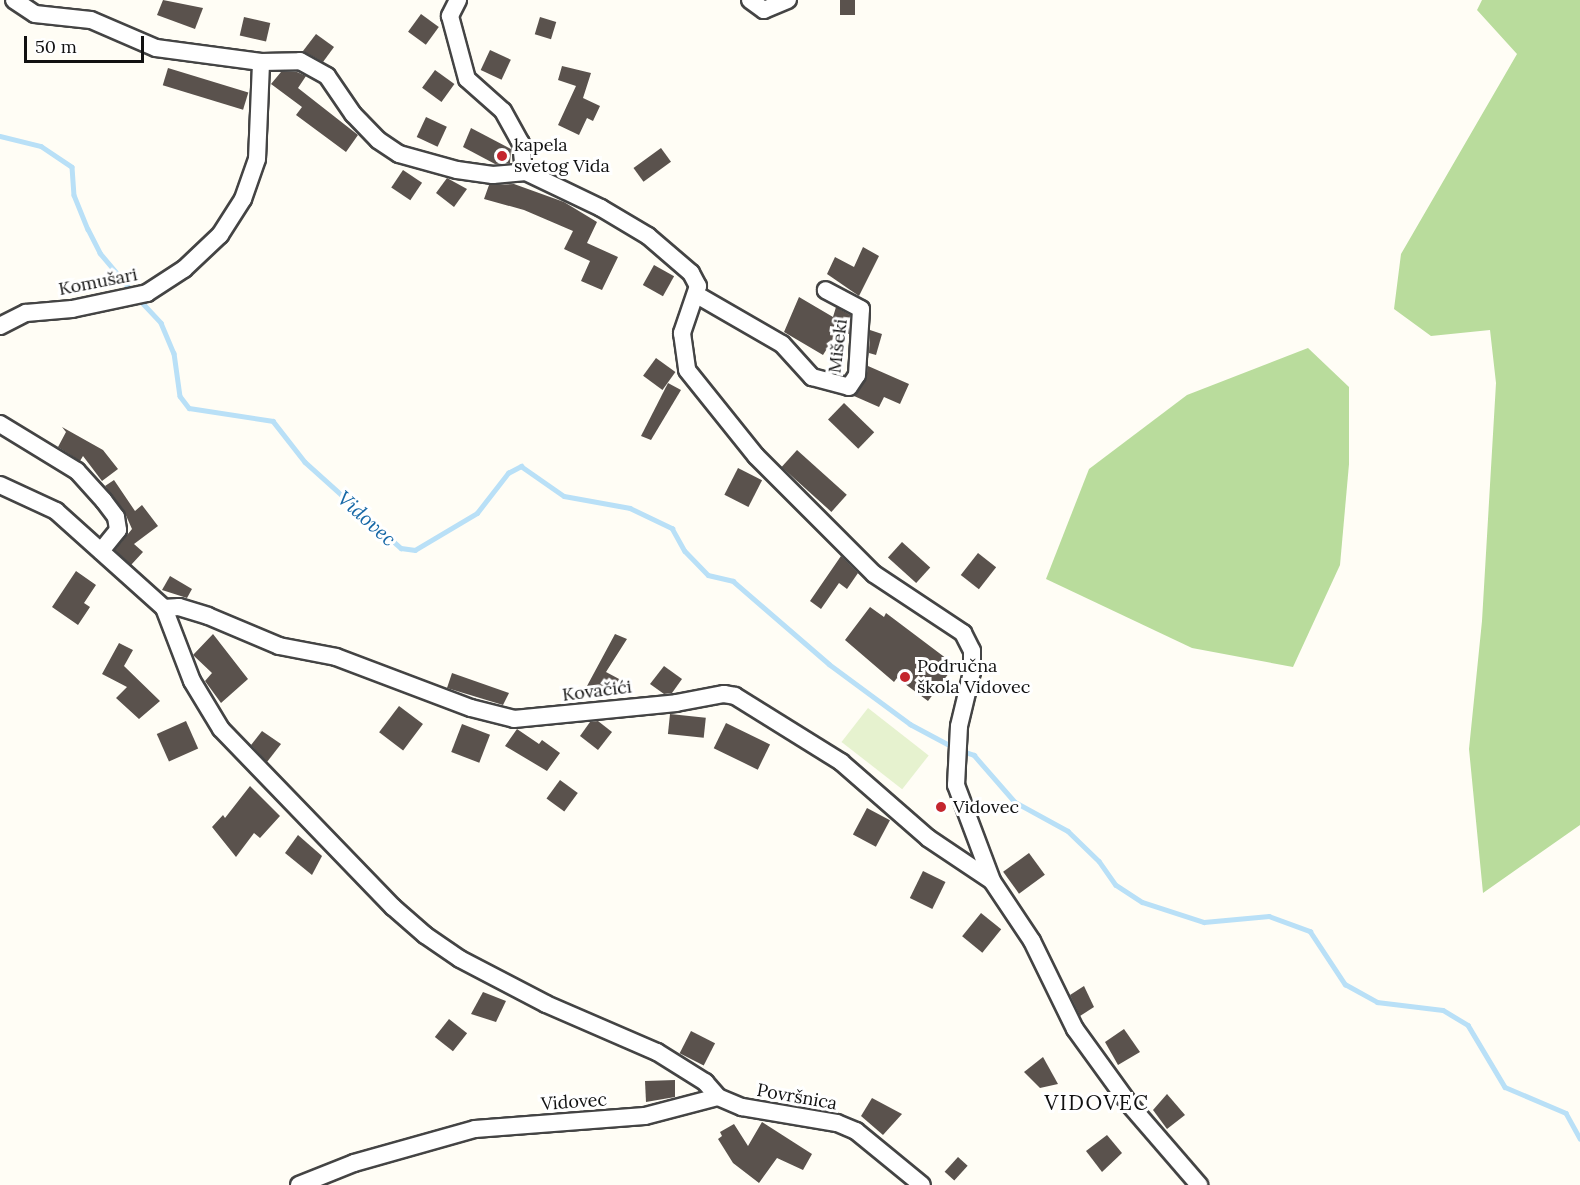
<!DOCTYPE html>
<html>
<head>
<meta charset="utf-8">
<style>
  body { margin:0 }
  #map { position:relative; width:1580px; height:1185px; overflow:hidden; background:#fffdf5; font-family:Lora,serif }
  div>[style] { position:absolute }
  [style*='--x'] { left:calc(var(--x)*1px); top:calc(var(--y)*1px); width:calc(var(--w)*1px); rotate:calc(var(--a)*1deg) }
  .forest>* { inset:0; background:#b9dc9c }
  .pitch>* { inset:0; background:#e6f2cf; transform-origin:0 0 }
  .stream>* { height:4.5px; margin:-2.25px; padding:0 2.25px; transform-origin:2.25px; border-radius:2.25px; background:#b9e0f7 }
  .building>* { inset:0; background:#5a524d; transform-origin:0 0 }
  .roads { filter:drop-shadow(2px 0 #444) drop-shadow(-2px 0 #444) drop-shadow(0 2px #444) drop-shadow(0 -2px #444) }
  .street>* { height:16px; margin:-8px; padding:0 8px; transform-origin:8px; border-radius:8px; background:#fff }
  .dots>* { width:16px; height:16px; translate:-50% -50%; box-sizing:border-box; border:3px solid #fff; border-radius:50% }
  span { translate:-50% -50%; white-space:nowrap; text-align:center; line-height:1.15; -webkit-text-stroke:6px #fff; paint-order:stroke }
  .poi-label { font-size:18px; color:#111 }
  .left { translate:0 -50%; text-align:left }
  .street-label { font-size:18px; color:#111 }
  .water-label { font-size:20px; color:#1768a6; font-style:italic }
  .quarter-label { font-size:21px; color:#111; letter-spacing:1.5px }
  .scale { position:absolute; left:24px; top:36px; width:120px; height:27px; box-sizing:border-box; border:3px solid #111; border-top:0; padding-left:8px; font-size:18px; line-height:21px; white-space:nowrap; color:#111; -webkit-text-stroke:4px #fff; paint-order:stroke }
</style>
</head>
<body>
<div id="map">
  <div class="forest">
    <i style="clip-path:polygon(1482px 0,1580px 0,1580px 825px,1483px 893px,1469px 749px,1482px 621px,1496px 383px,1490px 330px,1431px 336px,1394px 309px,1401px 254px,1517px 54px,1477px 10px)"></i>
    <i style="clip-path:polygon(1308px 348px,1349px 387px,1349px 464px,1340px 565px,1293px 667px,1192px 648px,1046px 579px,1089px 469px,1187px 395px)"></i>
  </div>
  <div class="pitch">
    <i style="left:868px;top:708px;width:77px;height:43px;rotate:38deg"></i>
  </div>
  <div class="stream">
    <i style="--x:0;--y:136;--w:42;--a:13.7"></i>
    <i style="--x:41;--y:146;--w:37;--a:34"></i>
    <i style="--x:72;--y:167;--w:28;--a:86"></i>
    <i style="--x:74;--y:195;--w:37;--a:68"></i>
    <i style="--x:88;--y:229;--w:27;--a:63"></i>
    <i style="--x:100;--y:253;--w:51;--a:49.8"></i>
    <i style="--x:138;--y:298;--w:34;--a:47"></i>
    <i style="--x:161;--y:323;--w:33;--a:67"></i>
    <i style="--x:174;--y:353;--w:43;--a:82.1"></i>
    <i style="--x:180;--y:396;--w:15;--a:53"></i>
    <i style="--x:189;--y:408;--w:85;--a:8.8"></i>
    <i style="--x:273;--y:421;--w:52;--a:52"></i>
    <i style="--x:305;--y:462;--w:129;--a:41.9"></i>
    <i style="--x:401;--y:548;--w:14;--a:8"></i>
    <i style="--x:415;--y:550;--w:72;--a:-30.8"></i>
    <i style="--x:477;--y:513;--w:51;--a:-52.2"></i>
    <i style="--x:508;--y:473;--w:15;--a:-28"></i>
    <i style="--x:521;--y:466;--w:52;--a:34.9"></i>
    <i style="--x:564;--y:496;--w:67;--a:10.3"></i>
    <i style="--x:630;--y:508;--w:47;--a:25.5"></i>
    <i style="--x:672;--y:528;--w:26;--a:61"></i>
    <i style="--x:685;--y:551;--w:33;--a:46"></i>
    <i style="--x:708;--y:575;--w:26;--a:13"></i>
    <i style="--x:733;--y:581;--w:127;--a:40.8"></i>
    <i style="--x:829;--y:664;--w:101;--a:36.5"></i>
    <i style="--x:910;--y:724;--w:51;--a:28.1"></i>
    <i style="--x:962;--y:751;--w:13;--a:18"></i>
    <i style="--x:974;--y:755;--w:62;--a:48.9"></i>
    <i style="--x:1015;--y:802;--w:60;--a:28.7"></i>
    <i style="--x:1068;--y:831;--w:43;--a:44.1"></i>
    <i style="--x:1099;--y:861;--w:29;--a:55"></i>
    <i style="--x:1116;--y:885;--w:31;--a:33"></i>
    <i style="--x:1142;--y:902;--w:65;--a:17.9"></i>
    <i style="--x:1204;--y:922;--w:65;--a:-5.3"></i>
    <i style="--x:1269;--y:916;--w:44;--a:20.1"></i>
    <i style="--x:1310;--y:931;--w:64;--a:56.6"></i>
    <i style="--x:1345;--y:984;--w:37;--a:29"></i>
    <i style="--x:1377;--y:1002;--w:66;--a:6.9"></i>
    <i style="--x:1443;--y:1010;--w:29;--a:31"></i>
    <i style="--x:1468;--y:1025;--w:72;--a:59.2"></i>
    <i style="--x:1505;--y:1087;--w:66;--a:23.1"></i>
    <i style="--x:1566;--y:1113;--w:29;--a:61"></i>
  </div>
  <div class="building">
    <i style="clip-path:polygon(163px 0,203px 8px,195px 29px,157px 15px)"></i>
    <i style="left:840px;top:0;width:15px;height:15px"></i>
    <i style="left:421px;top:14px;width:22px;height:22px;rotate:36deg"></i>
    <i style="left:244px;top:17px;width:27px;height:19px;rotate:13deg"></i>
    <i style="left:540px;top:17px;width:17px;height:18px;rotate:17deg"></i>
    <i style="clip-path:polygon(316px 34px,334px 47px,323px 62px,303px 51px)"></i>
    <i style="left:490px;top:50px;width:23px;height:22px;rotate:25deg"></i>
    <i style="clip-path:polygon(562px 66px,591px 73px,583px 98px,600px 106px,593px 121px,587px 118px,579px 135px,558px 125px,576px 86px,558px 80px)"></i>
    <i style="left:168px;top:68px;width:84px;height:18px;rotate:17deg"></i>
    <i style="left:435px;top:70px;width:24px;height:22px;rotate:36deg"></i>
    <i style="clip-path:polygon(281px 72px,297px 72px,306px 76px,298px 88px,358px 135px,346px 152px,296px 115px,302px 107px,271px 84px)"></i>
    <i style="left:426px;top:117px;width:23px;height:22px;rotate:25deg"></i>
    <i style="clip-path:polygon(471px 128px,511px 149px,510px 163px,495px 164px,463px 147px)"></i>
    <i style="left:661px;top:148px;width:17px;height:34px;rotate:54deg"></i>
    <i style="left:403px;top:170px;width:23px;height:21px;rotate:34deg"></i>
    <i style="clip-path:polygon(447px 178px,467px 189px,454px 207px,436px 193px)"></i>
    <i style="clip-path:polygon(514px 184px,564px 202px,597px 222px,587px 243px,618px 257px,602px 290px,581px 281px,590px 261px,564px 249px,573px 231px,524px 210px,484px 199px,489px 185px)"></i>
    <i style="clip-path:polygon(863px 247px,879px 256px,859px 296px,827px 274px,835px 257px,854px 267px)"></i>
    <i style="left:654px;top:265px;width:23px;height:23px;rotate:29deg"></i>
    <i style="clip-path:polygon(799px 297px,833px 317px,836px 307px,850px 315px,849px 334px,838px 331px,823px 355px,784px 332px)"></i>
    <i style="clip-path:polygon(870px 330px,882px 334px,876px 355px,869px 353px)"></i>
    <i style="left:656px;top:358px;width:24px;height:22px;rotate:36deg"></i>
    <i style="clip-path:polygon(868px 366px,909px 384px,900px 404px,884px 397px,879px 407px,854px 396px,866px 380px)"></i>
    <i style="clip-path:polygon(668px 383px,681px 390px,651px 440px,641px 436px)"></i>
    <i style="left:844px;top:403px;width:42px;height:23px;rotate:44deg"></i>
    <i style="clip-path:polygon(62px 427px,103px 450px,118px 469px,102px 481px,83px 456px,80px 461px,58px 447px,66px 432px)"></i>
    <i style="left:797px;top:450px;width:67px;height:23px;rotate:42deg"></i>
    <i style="left:738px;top:468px;width:27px;height:30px;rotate:27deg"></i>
    <i style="clip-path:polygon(114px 480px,135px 511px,142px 505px,158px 526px,134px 544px,143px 552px,131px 565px,115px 550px,132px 529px,124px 511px,105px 486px)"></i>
    <i style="left:902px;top:542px;width:38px;height:21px;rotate:42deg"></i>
    <i style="left:978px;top:553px;width:23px;height:28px;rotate:38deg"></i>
    <i style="clip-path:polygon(841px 556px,858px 573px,847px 589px,839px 583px,821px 609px,810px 601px)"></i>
    <i style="clip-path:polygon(76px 571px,96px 585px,84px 603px,90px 607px,78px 625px,52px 607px)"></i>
    <i style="clip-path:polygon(170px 576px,192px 589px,187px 598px,162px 590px)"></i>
    <i style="clip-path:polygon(870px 607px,884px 617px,886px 613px,955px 665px,928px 701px,897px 678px,894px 682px,845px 640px)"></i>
    <i style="clip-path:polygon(213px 634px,248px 679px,221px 703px,205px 681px,212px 673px,193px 655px)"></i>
    <i style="clip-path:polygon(615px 634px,627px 639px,606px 672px,621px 680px,611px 698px,587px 686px)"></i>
    <i style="clip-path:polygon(119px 643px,133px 650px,124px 666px,160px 701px,139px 719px,116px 698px,127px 687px,102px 674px)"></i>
    <i style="clip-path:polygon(664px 666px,682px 679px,672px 693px,664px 694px,650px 684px)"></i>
    <i style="clip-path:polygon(452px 673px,509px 693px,503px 705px,447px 688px)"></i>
    <i style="left:399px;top:706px;width:30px;height:33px;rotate:37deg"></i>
    <i style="left:670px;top:714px;width:36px;height:20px;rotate:6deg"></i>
    <i style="left:186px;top:721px;width:30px;height:32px;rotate:66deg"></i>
    <i style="clip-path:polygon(598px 721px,612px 732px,598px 750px,580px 736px,590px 722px)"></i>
    <i style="left:726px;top:723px;width:49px;height:28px;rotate:26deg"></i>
    <i style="left:462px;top:724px;width:30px;height:30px;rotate:21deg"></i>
    <i style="clip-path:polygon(517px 729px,539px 744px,542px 740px,560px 753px,547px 771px,505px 746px)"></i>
    <i style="clip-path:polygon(262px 731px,281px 744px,267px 762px,251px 745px)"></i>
    <i style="left:560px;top:780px;width:22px;height:23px;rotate:36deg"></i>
    <i style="clip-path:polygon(250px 786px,280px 816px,260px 838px,254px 833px,236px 857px,212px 827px,223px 815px,225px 818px)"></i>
    <i style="left:867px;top:808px;width:26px;height:30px;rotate:28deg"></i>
    <i style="clip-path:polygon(298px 835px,322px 856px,312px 875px,285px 853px)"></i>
    <i style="left:1029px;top:853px;width:27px;height:32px;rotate:54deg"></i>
    <i style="left:923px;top:871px;width:25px;height:30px;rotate:26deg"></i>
    <i style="left:981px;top:913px;width:26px;height:30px;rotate:39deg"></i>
    <i style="clip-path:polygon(1084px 986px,1094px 1007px,1080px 1016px,1070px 995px)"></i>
    <i style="clip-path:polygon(483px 992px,506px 1001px,496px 1022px,471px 1014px)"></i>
    <i style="left:449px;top:1019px;width:23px;height:23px;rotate:38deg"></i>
    <i style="clip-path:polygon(1124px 1029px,1140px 1052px,1118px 1065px,1105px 1042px)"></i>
    <i style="left:691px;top:1031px;width:27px;height:25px;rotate:27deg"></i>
    <i style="clip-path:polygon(1043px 1057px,1058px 1084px,1040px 1088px,1024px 1072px)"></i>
    <i style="clip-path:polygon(675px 1080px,675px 1097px,646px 1102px,645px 1081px)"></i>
    <i style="clip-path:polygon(1167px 1094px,1185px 1115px,1167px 1129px,1153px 1110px)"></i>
    <i style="clip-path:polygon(872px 1098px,902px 1114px,883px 1135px,861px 1116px)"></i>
    <i style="clip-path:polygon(762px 1122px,812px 1154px,803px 1170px,777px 1158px,759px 1183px,733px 1163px,718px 1139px,722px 1136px,720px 1132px,734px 1124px,748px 1146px)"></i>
    <i style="clip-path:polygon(1107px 1135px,1122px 1153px,1102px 1172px,1086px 1151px)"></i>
    <i style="left:958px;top:1157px;width:13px;height:20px;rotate:42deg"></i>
  </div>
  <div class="roads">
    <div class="street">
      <i style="--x:14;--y:0;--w:25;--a:34"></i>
      <i style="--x:35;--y:14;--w:56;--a:6.1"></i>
      <i style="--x:91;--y:20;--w:71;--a:23.3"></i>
      <i style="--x:156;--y:48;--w:106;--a:7.6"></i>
      <i style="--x:261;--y:62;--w:39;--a:-1"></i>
      <i style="--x:300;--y:61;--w:31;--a:29"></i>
      <i style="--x:327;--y:76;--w:46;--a:55.6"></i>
      <i style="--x:353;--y:114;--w:36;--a:46"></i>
      <i style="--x:378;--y:140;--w:25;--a:34"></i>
      <i style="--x:399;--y:154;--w:60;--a:15.4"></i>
      <i style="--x:457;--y:170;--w:36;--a:8"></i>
      <i style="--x:493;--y:175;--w:33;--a:-5"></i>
      <i style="--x:526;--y:172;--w:83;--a:25.6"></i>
      <i style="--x:601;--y:208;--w:55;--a:30.8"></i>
      <i style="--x:648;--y:236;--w:57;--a:40.7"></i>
      <i style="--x:691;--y:273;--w:15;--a:62"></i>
      <i style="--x:698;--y:286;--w:50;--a:108.8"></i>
      <i style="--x:682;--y:333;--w:37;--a:82"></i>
      <i style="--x:687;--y:370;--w:110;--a:51.3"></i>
      <i style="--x:756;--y:456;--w:167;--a:45"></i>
      <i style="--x:874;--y:574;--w:107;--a:33.5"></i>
      <i style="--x:963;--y:633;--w:20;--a:63"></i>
      <i style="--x:972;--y:651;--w:21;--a:90"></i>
      <i style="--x:972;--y:672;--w:56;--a:103.5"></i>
      <i style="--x:959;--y:726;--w:59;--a:92.9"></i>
      <i style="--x:956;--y:785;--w:103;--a:69.4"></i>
      <i style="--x:992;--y:881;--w:72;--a:56.3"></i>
      <i style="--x:1032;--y:941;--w:98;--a:64"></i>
      <i style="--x:1075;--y:1029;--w:94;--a:54.1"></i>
      <i style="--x:1130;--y:1105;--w:106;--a:49.2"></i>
      <i style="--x:458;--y:0;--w:18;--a:117"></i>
      <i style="--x:450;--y:16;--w:65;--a:74.9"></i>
      <i style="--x:467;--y:79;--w:48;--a:41.6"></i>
      <i style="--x:503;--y:111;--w:37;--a:61"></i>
      <i style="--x:521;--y:143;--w:28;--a:84"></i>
      <i style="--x:750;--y:0;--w:17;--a:36"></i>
      <i style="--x:764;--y:10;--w:26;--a:-23"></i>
      <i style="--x:697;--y:295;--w:98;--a:30"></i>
      <i style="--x:782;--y:344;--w:45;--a:47.7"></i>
      <i style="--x:812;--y:377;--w:38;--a:15"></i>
      <i style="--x:849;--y:387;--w:14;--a:-56"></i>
      <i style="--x:857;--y:375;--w:66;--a:-86.5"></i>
      <i style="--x:861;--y:309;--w:40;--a:-152"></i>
      <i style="--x:0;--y:326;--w:29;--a:-27"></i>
      <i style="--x:26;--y:313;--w:46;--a:-5"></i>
      <i style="--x:72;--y:309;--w:77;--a:-12"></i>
      <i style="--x:147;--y:293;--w:44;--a:-33"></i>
      <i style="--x:184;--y:269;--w:50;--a:-43.4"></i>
      <i style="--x:220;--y:235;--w:43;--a:-57.4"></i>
      <i style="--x:243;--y:199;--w:42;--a:-70.7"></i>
      <i style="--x:257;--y:159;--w:97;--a:-87.6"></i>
      <i style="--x:0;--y:424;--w:90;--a:31.4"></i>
      <i style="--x:77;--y:471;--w:40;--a:48"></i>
      <i style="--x:104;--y:501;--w:20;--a:53"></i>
      <i style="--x:116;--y:517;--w:13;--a:81"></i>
      <i style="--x:118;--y:530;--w:27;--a:129"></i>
      <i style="--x:0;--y:485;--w:62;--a:24.9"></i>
      <i style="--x:56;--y:511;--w:145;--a:41.9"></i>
      <i style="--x:164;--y:608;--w:78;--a:69"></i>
      <i style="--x:192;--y:681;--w:56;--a:58.9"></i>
      <i style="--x:221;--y:729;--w:248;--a:46"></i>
      <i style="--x:393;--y:907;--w:43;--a:41.2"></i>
      <i style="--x:425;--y:935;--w:42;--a:34.4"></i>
      <i style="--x:460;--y:959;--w:97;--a:27.6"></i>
      <i style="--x:546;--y:1004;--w:121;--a:23.4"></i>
      <i style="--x:657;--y:1052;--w:57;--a:32"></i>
      <i style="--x:705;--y:1082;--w:20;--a:49"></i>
      <i style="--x:718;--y:1097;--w:26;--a:23"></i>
      <i style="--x:742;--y:1107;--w:96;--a:9.6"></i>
      <i style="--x:837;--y:1123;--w:21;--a:23"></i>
      <i style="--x:856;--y:1131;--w:85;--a:39.3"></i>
      <i style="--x:164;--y:608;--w:15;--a:-4"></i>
      <i style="--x:179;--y:607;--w:30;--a:17"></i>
      <i style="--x:208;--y:616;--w:77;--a:22.9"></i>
      <i style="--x:279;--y:646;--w:58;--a:10.9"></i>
      <i style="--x:336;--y:657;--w:144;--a:20.7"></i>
      <i style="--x:471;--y:708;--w:44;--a:14.3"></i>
      <i style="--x:514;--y:719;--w:163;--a:-5.6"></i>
      <i style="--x:676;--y:703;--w:49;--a:-10.6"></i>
      <i style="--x:724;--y:694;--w:11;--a:10"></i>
      <i style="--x:735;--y:696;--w:125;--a:31.9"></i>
      <i style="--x:841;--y:762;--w:116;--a:41.1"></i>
      <i style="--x:928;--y:838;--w:77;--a:33.9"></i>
      <i style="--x:299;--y:1185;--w:59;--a:-21.8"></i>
      <i style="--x:354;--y:1163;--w:126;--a:-15.7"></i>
      <i style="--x:475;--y:1129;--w:170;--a:-4.4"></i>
      <i style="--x:645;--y:1116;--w:75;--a:-14.6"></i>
    </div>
  </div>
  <div class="dots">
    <i style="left:502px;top:156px;background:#c4262e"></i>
    <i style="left:905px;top:677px;background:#c4262e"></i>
    <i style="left:941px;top:807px;background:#c4262e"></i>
  </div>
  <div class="poi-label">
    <span class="left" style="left:514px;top:156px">kapela<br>svetog Vida</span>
    <span class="left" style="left:917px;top:677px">Područna<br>škola Vidovec</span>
    <span class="left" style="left:953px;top:807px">Vidovec</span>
  </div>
  <div class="street-label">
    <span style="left:98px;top:282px;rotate:-11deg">Komušari</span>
    <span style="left:838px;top:346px;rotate:-83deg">Mišeki</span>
    <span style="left:597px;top:691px;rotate:-7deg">Kovačići</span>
    <span style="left:797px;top:1097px;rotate:10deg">Površnica</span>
    <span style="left:574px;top:1102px;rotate:-4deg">Vidovec</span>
  </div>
  <div class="water-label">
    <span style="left:367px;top:518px;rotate:42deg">Vidovec</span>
  </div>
  <div class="quarter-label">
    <span style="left:1097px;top:1103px">VIDOVEC</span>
  </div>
  <div class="scale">50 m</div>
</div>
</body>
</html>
